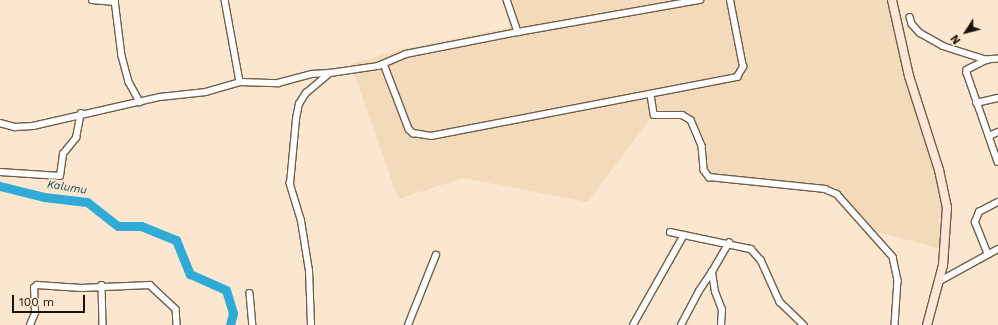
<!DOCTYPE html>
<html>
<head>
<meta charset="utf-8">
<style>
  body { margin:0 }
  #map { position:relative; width:998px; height:325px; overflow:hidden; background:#fbe7cf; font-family:"Work Sans",sans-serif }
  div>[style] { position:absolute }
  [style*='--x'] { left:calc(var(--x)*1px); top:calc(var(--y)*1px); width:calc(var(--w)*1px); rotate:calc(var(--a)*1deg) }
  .built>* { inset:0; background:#f2dabb }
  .river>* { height:9px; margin:-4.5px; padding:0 4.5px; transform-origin:4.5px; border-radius:4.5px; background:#30abd7 }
  .roads { filter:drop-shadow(1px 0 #6f5f4a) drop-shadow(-1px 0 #6f5f4a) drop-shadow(0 1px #6f5f4a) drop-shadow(0 -1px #6f5f4a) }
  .street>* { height:5.5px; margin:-2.75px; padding:0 2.75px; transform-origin:2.75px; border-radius:2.75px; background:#fff }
  .secondary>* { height:8px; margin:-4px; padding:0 4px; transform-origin:4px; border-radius:4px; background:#ffe6d6 }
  span { translate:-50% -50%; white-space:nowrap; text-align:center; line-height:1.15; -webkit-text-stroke:4px #fbe7cf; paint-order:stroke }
  .water-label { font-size:11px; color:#0a3e51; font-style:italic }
  .north { position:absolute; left:946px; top:12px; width:40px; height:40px; -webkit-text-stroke:3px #fbe7cf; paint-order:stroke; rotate:234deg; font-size:11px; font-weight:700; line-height:16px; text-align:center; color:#1a130a }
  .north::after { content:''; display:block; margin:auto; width:14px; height:18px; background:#1a130a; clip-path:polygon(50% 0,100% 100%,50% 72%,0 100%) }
  .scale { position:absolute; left:12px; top:295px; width:73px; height:18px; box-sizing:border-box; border:2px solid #1a130a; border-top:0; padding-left:5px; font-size:12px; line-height:14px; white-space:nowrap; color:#1a130a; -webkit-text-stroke:3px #fbe7cf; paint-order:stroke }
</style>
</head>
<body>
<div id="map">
  <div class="built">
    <i style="clip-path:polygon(503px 0,680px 0,680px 3px,698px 0,891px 0,947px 209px,944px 250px,876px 231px,836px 187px,709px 173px,704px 140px,690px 114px,654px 114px,588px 202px,463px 178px,398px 199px,351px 64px,403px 49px,511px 27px)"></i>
  </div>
  <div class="river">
    <i style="--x:0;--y:186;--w:45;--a:14"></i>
    <i style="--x:44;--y:197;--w:43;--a:6.6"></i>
    <i style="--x:87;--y:202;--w:39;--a:38"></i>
    <i style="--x:118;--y:226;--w:23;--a:0"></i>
    <i style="--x:141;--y:226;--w:38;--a:22"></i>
    <i style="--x:176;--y:240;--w:37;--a:68"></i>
    <i style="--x:190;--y:274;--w:39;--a:24"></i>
    <i style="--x:226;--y:290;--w:24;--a:73"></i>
    <i style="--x:233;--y:313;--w:12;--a:104"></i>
  </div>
  <div class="roads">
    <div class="street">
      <i style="--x:92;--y:0;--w:23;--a:5"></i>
      <i style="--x:115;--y:0;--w:56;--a:82.9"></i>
      <i style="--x:122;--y:56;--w:27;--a:75"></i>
      <i style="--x:129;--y:82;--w:23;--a:61"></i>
      <i style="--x:225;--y:0;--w:83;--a:79.6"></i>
      <i style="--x:507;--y:0;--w:34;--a:71"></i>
      <i style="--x:518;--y:32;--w:185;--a:-10"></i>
      <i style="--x:910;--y:17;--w:7;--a:74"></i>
      <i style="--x:912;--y:24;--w:12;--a:48"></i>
      <i style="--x:920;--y:33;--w:26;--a:29"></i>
      <i style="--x:943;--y:46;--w:46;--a:17.7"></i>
      <i style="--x:998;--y:59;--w:11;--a:175"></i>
      <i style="--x:987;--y:60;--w:22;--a:153"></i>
      <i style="--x:967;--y:70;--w:3;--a:90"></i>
      <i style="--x:967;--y:73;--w:94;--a:70.8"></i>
      <i style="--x:384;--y:64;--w:70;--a:69"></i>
      <i style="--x:409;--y:129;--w:6;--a:45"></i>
      <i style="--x:413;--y:133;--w:18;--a:9"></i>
      <i style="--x:431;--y:136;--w:312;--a:-10.9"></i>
      <i style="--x:737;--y:77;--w:12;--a:-59"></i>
      <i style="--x:743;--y:67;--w:68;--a:-101"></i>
      <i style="--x:651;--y:95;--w:20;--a:81"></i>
      <i style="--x:654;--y:115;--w:28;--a:0"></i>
      <i style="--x:682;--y:115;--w:10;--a:29"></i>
      <i style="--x:691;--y:120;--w:28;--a:67"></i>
      <i style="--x:702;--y:146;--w:24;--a:85"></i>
      <i style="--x:704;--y:170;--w:9;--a:54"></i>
      <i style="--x:709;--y:177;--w:117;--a:5.9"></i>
      <i style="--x:825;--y:189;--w:13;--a:23"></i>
      <i style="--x:837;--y:194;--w:84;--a:48.4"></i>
      <i style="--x:893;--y:257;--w:24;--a:78"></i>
      <i style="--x:898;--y:280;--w:45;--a:93.8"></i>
      <i style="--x:976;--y:103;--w:23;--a:-13"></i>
      <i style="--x:0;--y:123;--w:16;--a:15"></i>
      <i style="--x:15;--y:127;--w:18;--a:-3"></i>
      <i style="--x:33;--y:126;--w:130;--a:-12.9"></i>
      <i style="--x:160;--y:97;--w:46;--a:-6.2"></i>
      <i style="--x:206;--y:92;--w:35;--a:-16"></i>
      <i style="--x:240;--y:82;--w:38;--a:2"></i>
      <i style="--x:278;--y:83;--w:35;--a:-15"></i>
      <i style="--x:312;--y:74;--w:17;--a:-3"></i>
      <i style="--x:989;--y:136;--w:10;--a:-24"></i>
      <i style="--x:0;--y:172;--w:60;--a:3.8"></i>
      <i style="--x:60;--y:176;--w:22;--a:-82"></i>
      <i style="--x:63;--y:154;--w:21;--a:-51"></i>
      <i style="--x:76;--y:138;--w:25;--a:-79"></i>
      <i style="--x:670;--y:232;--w:83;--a:11.9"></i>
      <i style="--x:751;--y:249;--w:15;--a:48"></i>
      <i style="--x:761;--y:260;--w:46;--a:65.7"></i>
      <i style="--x:780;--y:302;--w:33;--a:44"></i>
      <i style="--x:988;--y:255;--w:35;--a:-112"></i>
      <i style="--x:975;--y:222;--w:11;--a:-68"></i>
      <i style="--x:979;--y:212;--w:21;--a:-28"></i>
      <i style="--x:940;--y:281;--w:66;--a:-28.9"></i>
      <i style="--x:102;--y:285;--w:40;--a:88.6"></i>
      <i style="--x:250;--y:293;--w:32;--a:85"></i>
      <i style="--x:30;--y:325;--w:13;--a:-67"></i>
      <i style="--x:35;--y:313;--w:25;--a:-92"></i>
      <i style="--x:34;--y:288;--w:4;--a:-45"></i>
      <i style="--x:37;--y:285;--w:44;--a:3.9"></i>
      <i style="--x:81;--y:288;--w:69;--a:-2.5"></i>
      <i style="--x:150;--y:285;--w:35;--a:43"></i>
      <i style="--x:176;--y:309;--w:16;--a:86"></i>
      <i style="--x:311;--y:325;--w:54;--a:-92.1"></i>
      <i style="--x:309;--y:271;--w:51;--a:-99.1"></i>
      <i style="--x:301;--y:221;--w:39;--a:-107"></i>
      <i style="--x:290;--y:184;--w:65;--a:-84.7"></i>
      <i style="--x:296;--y:119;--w:15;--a:-79"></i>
      <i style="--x:299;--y:104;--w:13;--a:-58"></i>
      <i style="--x:306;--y:93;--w:31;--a:-40"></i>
      <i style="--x:330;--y:73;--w:49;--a:-8.3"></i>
      <i style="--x:378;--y:66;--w:30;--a:-23"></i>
      <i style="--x:406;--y:54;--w:114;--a:-11.1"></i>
      <i style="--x:408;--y:325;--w:75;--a:-68.2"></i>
      <i style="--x:633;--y:325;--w:103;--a:-60.5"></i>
      <i style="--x:681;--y:325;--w:38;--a:-62"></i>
      <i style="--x:699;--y:291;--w:23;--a:-56"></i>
      <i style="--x:721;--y:325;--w:15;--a:-86"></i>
      <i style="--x:722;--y:310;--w:19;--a:-111"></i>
      <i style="--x:715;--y:292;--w:20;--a:-99"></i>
      <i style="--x:712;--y:272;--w:34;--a:-60"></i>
    </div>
    <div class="secondary">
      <i style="--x:892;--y:0;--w:78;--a:77.4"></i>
      <i style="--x:909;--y:76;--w:99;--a:72.3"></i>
      <i style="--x:939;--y:170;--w:38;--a:78"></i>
      <i style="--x:947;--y:207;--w:58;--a:93.9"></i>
      <i style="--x:943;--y:265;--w:62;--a:104.9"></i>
    </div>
  </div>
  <div class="water-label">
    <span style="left:67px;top:188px;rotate:9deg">Kalumu</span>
  </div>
  <div class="north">N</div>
  <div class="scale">100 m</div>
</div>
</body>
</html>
